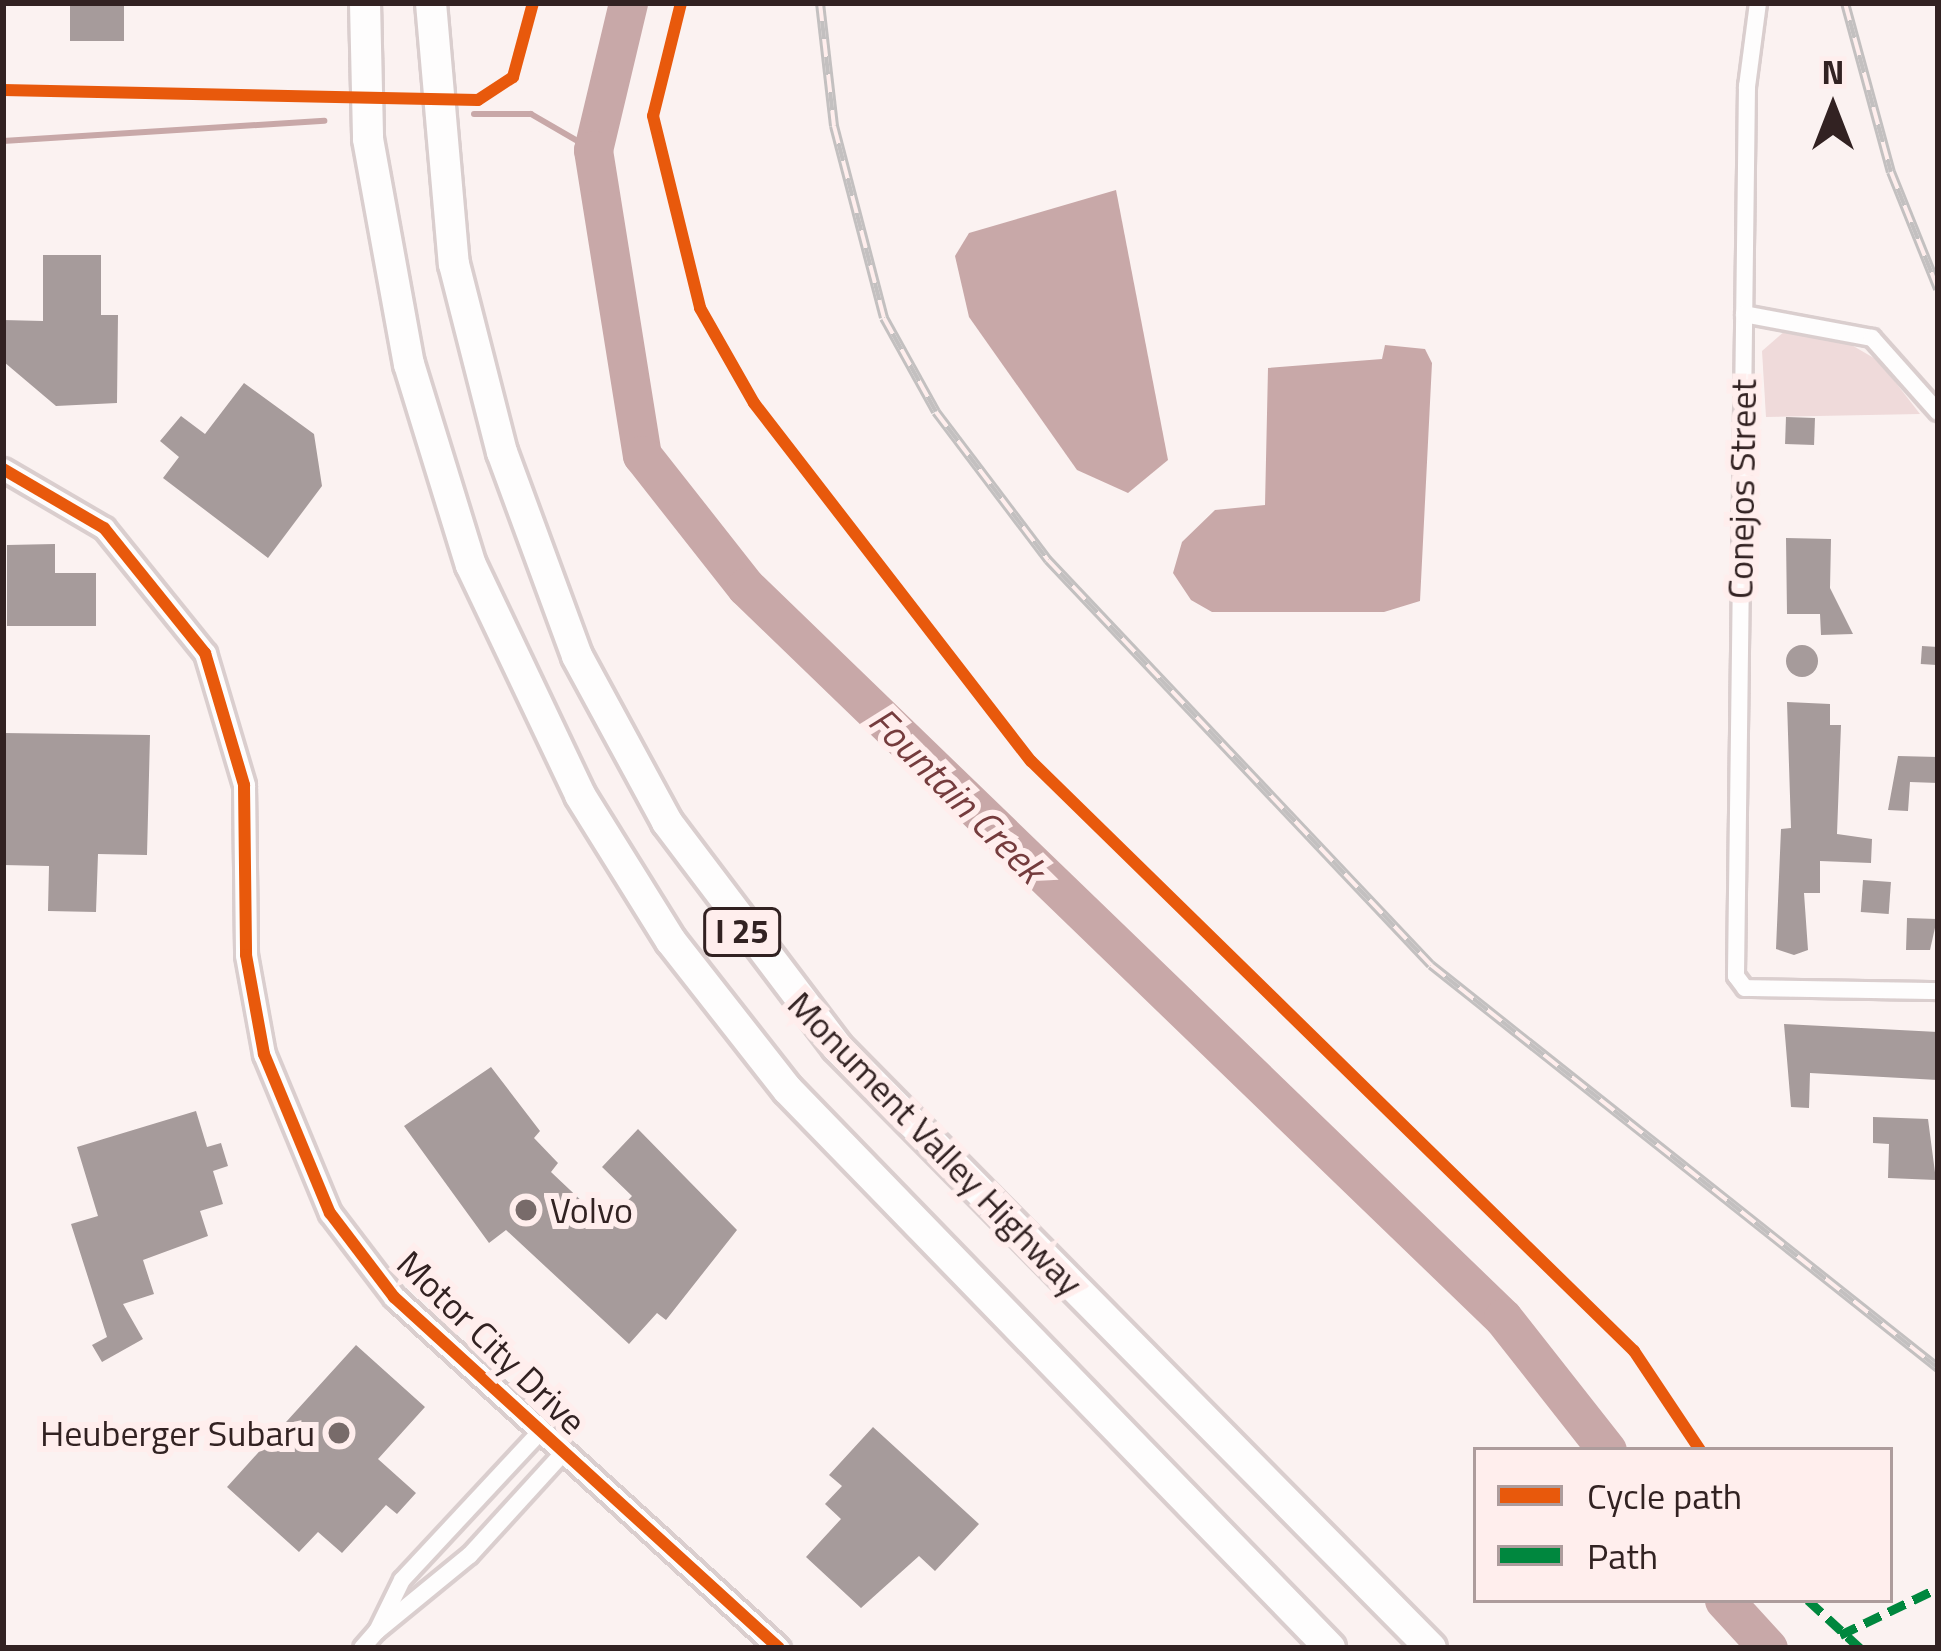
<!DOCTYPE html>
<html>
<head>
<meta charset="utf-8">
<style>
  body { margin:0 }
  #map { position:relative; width:1941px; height:1651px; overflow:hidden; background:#fbf2f1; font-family:"Titillium Web",sans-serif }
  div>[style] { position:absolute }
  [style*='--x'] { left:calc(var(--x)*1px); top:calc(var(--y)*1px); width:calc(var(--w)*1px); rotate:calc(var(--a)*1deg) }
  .green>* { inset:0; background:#efdada }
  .water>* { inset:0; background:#c8a8a8 }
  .stream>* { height:6px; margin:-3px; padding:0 3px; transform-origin:3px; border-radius:3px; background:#c8a8a8 }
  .river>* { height:39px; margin:-19.5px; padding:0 19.5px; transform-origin:19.5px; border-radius:19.5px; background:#c8a8a8 }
  .building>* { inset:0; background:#a69b9b; transform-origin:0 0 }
  .round { border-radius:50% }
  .roads { filter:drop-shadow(3px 0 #dacece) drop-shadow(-3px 0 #dacece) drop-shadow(0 3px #dacece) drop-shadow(0 -3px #dacece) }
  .minor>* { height:16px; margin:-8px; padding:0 8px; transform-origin:8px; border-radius:8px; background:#fefdfd }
  .tertiary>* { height:21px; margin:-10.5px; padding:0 10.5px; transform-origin:10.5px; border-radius:10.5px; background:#fefdfd }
  .motorway>* { height:30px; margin:-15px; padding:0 15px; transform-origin:15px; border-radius:15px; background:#fefdfd }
  .rail>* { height:10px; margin-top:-5px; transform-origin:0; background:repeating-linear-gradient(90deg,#ffeeed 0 18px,#c3c0c0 0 36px); box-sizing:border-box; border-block:3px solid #c3c0c0 }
  .quiet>* { height:9px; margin-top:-4.5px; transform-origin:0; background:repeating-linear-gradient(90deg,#00873e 0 18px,transparent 0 27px) }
  .cycleway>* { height:12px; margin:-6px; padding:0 6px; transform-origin:6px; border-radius:6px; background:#e8590c }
  .dots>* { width:33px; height:33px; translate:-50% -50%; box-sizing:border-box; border:6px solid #ffeeed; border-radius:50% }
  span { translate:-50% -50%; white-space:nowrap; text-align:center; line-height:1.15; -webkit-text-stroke:12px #ffeeed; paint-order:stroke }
  .shield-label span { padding:3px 9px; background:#ffeeed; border:3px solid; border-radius:9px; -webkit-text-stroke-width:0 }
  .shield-label { font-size:33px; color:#322222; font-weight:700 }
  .street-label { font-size:36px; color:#322222 }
  .poi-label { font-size:36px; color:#322222 }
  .left { translate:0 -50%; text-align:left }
  .right { translate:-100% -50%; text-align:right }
  .water-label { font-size:39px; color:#753c3d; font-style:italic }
  .frame { position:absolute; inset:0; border:6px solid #322222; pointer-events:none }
  .legend { position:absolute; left:1473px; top:1447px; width:420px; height:156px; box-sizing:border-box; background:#ffeeed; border:3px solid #ad9c9c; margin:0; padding:15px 21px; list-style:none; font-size:36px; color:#322222 }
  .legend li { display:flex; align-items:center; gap:24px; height:60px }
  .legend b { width:60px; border:3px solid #ad9c9c }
  .north { position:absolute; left:1773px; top:48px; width:120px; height:120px; -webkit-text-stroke:9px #ffeeed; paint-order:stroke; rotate:0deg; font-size:33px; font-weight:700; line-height:48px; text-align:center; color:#322222 }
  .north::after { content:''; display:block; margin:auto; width:42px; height:54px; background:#322222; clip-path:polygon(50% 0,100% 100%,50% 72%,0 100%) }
</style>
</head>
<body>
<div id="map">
  <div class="green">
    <i style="clip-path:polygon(1786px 330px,1843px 340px,1879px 361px,1920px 414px,1766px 417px,1762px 351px)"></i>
  </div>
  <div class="water">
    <i style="clip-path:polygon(1116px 190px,1168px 460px,1128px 493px,1077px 470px,969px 317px,955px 256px,969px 233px)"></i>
    <i style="clip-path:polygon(1385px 345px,1425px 349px,1432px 363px,1420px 601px,1384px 612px,1212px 612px,1191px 600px,1173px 573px,1182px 542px,1215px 510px,1265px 505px,1268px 368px,1382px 359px)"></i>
  </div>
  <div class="stream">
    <i style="--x:474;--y:114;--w:57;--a:0"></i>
    <i style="--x:531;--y:114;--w:72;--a:30.1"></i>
    <i style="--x:3;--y:141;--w:322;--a:-3.6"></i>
  </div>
  <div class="river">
    <i style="--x:628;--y:3;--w:151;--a:103.4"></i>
    <i style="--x:593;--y:150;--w:309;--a:80.9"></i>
    <i style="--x:642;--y:455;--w:168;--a:51.8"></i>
    <i style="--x:746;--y:587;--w:1052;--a:44"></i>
    <i style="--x:1503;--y:1318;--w:168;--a:51.8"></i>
    <i style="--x:1724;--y:1600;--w:65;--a:47.5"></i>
  </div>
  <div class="building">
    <i style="left:70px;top:3px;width:54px;height:38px"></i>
    <i style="clip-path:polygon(43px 255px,101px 255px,101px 315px,118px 315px,117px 403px,56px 406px,4px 362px,3px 320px,43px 321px)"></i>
    <i style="clip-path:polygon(244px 383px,314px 434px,322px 486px,268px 558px,163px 478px,179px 457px,160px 441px,181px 416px,205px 434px)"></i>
    <i style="left:1786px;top:417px;width:29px;height:27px;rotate:2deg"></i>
    <i style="clip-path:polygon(1786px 538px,1831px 539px,1830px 588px,1853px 634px,1821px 635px,1820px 614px,1787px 614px)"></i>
    <i style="clip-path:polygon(55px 544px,55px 573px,96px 573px,96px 626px,7px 626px,7px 545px)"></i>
    <i class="round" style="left:1786px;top:645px;width:32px;height:32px"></i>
    <i style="left:1922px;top:646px;width:16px;height:18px;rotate:4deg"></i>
    <i style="clip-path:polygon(1787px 702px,1830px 704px,1830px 725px,1841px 725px,1837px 834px,1872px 839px,1871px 863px,1820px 861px,1820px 893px,1804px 893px,1808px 950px,1794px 955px,1776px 949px,1781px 829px,1791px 828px)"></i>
    <i style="clip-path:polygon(3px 733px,150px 735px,147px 855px,98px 854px,96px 912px,48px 911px,49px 866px,3px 865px)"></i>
    <i style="clip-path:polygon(1898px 756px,1938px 757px,1938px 783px,1910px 782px,1908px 811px,1888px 810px)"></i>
    <i style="left:1863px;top:880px;width:28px;height:32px;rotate:4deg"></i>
    <i style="clip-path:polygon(1907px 918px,1937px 919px,1930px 950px,1906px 950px)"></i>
    <i style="clip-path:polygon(1784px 1024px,1938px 1032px,1938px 1080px,1810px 1073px,1809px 1108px,1791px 1107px)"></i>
    <i style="clip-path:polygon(491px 1067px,540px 1131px,534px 1138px,558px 1163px,551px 1172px,606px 1224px,632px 1196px,602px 1167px,638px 1129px,737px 1230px,666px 1320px,657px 1313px,629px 1344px,506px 1230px,489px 1243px,404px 1126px)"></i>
    <i style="clip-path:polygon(196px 1111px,207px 1147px,221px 1143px,228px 1166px,213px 1171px,223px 1204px,200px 1211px,208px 1236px,143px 1260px,154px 1294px,123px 1304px,143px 1339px,102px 1362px,92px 1345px,107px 1337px,71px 1224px,98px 1216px,77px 1147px)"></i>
    <i style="clip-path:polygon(1873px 1117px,1928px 1119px,1936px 1180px,1888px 1178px,1889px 1144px,1873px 1143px)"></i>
    <i style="clip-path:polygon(356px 1345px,425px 1407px,378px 1459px,416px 1493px,397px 1514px,386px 1505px,342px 1553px,318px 1532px,299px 1552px,227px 1487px)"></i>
    <i style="clip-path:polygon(873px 1427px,979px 1524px,935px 1571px,919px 1556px,861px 1608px,806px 1557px,841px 1519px,825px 1504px,842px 1486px,829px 1475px)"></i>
  </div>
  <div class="roads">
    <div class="minor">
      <i style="--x:1758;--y:3;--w:84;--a:97.5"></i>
      <i style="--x:1747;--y:86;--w:890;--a:90.71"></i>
      <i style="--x:1736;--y:976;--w:15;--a:53"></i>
      <i style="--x:1745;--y:988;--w:193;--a:0.9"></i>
      <i style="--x:1744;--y:314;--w:130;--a:10.6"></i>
      <i style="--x:1872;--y:338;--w:99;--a:48.3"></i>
      <i style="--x:540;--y:1432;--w:202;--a:133"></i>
      <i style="--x:402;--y:1580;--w:57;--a:116.1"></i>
      <i style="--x:377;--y:1631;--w:120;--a:-39.3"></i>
      <i style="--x:470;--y:1555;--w:138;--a:-47.6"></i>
      <i style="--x:362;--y:1648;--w:23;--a:-49"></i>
    </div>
    <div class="tertiary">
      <i style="--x:3;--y:469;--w:117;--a:30.3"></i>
      <i style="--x:104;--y:528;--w:161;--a:51.1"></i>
      <i style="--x:205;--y:653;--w:138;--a:73.5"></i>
      <i style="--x:244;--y:785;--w:170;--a:89.3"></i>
      <i style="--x:246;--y:955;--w:101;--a:79.7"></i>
      <i style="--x:264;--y:1054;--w:172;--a:67.5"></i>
      <i style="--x:330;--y:1213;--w:106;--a:52.7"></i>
      <i style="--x:394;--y:1297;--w:521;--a:42.36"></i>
    </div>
    <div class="motorway">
      <i style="--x:365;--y:3;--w:136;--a:88.7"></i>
      <i style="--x:368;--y:139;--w:229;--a:79.7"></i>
      <i style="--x:409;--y:364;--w:210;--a:72.9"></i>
      <i style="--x:471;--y:565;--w:255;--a:64.6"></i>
      <i style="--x:580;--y:795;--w:172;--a:58.1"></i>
      <i style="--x:671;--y:941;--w:189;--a:51.9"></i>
      <i style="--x:788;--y:1090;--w:778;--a:45.83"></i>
      <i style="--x:431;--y:3;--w:262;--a:85"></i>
      <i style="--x:454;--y:264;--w:194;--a:75.7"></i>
      <i style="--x:502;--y:452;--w:217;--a:69.8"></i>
      <i style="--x:577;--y:656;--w:189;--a:61.5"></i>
      <i style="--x:667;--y:822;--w:282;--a:52.9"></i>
      <i style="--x:837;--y:1047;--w:845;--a:45.34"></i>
    </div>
  </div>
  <div class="rail">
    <i style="--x:820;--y:3;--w:124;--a:83.5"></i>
    <i style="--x:834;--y:126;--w:198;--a:75.4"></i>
    <i style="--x:884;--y:318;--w:107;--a:61"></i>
    <i style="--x:936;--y:412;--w:186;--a:52.9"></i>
    <i style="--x:1048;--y:560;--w:557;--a:46.6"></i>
    <i style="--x:1431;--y:965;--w:648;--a:38.48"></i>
    <i style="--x:1845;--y:3;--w:175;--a:74.8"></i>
    <i style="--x:1891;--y:172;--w:126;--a:68.1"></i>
  </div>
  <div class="quiet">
    <i style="--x:1808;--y:1600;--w:71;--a:42.7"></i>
    <i style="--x:1840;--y:1635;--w:109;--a:-25.6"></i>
  </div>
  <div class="cycleway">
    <i style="--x:681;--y:3;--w:116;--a:103.9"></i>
    <i style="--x:653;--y:116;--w:198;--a:76.2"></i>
    <i style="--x:700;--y:308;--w:109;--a:60.4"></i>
    <i style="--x:754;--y:403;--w:453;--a:52.3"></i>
    <i style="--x:1031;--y:761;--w:844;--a:44.38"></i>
    <i style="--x:1634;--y:1351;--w:119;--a:56.3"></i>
    <i style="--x:3;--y:90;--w:475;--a:1.2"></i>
    <i style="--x:478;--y:100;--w:42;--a:-33.3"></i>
    <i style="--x:513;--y:77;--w:77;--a:-74.9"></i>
    <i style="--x:3;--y:469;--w:117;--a:30.3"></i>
    <i style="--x:104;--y:528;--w:161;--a:51.1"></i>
    <i style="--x:205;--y:653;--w:138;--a:73.5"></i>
    <i style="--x:244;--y:785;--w:170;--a:89.3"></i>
    <i style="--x:246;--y:955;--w:101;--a:79.7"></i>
    <i style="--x:264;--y:1054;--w:172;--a:67.5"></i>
    <i style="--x:330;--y:1213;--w:106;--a:52.7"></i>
    <i style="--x:394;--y:1297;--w:521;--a:42.36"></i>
  </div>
  <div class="dots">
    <i style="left:526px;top:1210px;background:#786b6a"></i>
    <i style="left:339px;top:1433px;background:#786b6a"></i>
  </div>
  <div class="shield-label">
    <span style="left:742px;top:932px">I 25</span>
  </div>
  <div class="street-label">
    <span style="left:1741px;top:489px;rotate:-89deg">Conejos Street</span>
    <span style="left:936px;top:1143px;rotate:46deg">Monument Valley Highway</span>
    <span style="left:492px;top:1342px;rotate:44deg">Motor City Drive</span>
  </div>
  <div class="poi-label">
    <span class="left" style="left:550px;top:1210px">Volvo</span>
    <span class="right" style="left:315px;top:1433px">Heuberger Subaru</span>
  </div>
  <div class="water-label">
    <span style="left:957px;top:795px;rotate:45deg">Fountain Creek</span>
  </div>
  <div class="frame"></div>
  <ul class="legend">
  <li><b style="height:15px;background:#e8590c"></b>Cycle path</li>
  <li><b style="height:15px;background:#00873e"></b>Path</li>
  </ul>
  <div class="north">N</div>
</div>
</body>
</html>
